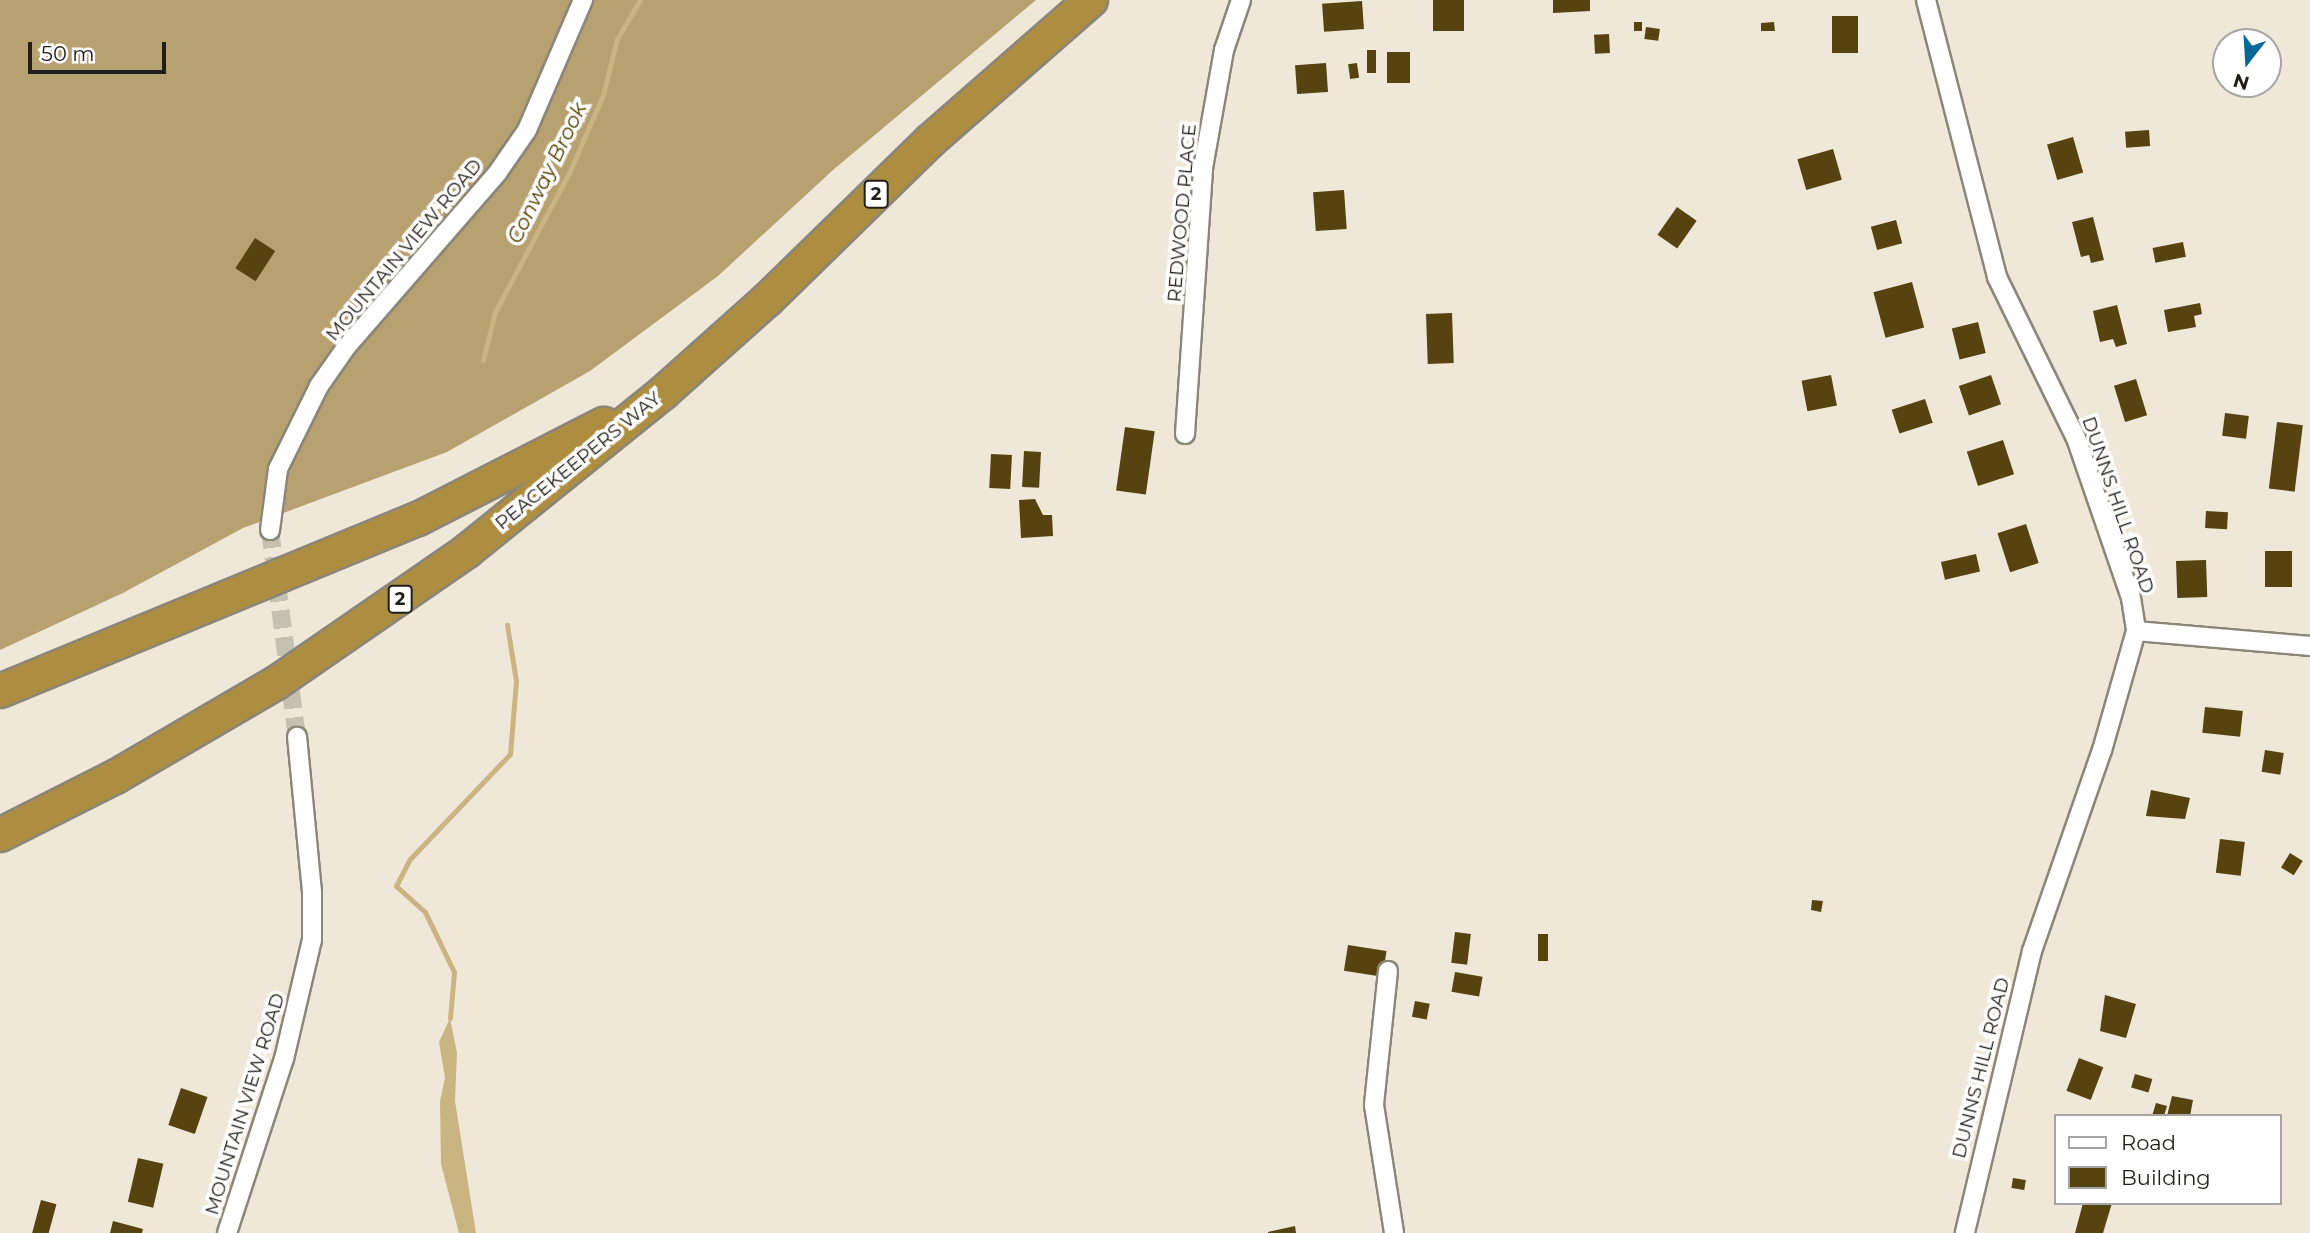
<!DOCTYPE html>
<html>
<head>
<meta charset="utf-8">
<style>
  body { margin:0 }
  #map { position:relative; width:2310px; height:1233px; overflow:hidden; background:#efe8d9; font-family:Montserrat,sans-serif }
  div>[style] { position:absolute }
  [style*='--x'] { left:calc(var(--x)*1px); top:calc(var(--y)*1px); width:calc(var(--w)*1px); rotate:calc(var(--a)*1deg) }
  .forest>* { inset:0; background:#b7a170 }
  .water>* { inset:0; background:#cab482 }
  .stream>* { height:5px; margin:-2.5px; padding:0 2.5px; transform-origin:2.5px; border-radius:2.5px; background:#cab482 }
  .building>* { inset:0; background:#564310; transform-origin:0 0 }
  .street-tunnel>* { height:18px; margin-top:-9px; transform-origin:0; background:repeating-linear-gradient(90deg,#c6c0b3 0 18px,transparent 0 27px) }
  .roads { filter:drop-shadow(2px 0 #8c8678) drop-shadow(-2px 0 #8c8678) drop-shadow(0 2px #8c8678) drop-shadow(0 -2px #8c8678) }
  .street>* { height:18px; margin:-9px; padding:0 9px; transform-origin:9px; border-radius:9px; background:#fff }
  .highway>* { height:32px; margin:-16px; padding:0 16px; transform-origin:16px; border-radius:16px; background:#ad8e40 }
  span { translate:-50% -50%; white-space:nowrap; text-align:center; line-height:1.15; -webkit-text-stroke:7px #fff; paint-order:stroke }
  .shield-label span { padding:2px 5px; background:#fff; border:2px solid; border-radius:5px; -webkit-text-stroke-width:0 }
  .shield-label { font-size:18px; color:#211e19; font-weight:700 }
  .street-label { font-size:19px; color:#211e19 }
  .water-label { font-size:21px; color:#584200; font-style:italic }
  .legend { position:absolute; left:2054px; top:1114px; width:228px; height:91px; box-sizing:border-box; background:#fff; border:2px solid #a6a5a3; margin:0; padding:9px 12px; list-style:none; font-size:21px; color:#211e19 }
  .legend li { display:flex; align-items:center; gap:14px; height:35px }
  .legend b { width:35px; border:2px solid #a6a5a3 }
  .north { position:absolute; left:2212px; top:28px; width:70px; height:70px; box-sizing:border-box; background:#fff; border:2px solid #a6a5a3; border-radius:50%; rotate:197deg; font-size:19px; font-weight:700; line-height:28px; text-align:center; color:#211e19 }
  .north::after { content:''; display:block; margin:auto; width:24px; height:32px; background:#006997; clip-path:polygon(50% 0,100% 100%,50% 72%,0 100%) }
  .scale { position:absolute; left:28px; top:42px; width:138px; height:32px; box-sizing:border-box; border:4px solid #211e19; border-top:0; padding-left:9px; font-size:21px; line-height:24px; white-space:nowrap; color:#211e19; -webkit-text-stroke:5px #fff; paint-order:stroke }
</style>
</head>
<body>
<div id="map">
  <div class="forest">
    <i style="clip-path:polygon(0 0,1036px 0,833px 170px,718px 276px,590px 371px,447px 452px,243px 528px,123px 593px,0 650px)"></i>
  </div>
  <div class="water">
    <i style="clip-path:polygon(450px 1018px,457px 1053px,455px 1101px,476px 1233px,459px 1233px,441px 1164px,440px 1101px,445px 1078px,439px 1042px)"></i>
  </div>
  <div class="stream">
    <i style="--x:483;--y:360;--w:49;--a:-76"></i>
    <i style="--x:495;--y:312;--w:157;--a:-62"></i>
    <i style="--x:569;--y:173;--w:85;--a:-66.4"></i>
    <i style="--x:603;--y:95;--w:58;--a:-76"></i>
    <i style="--x:617;--y:39;--w:45;--a:-59.5"></i>
    <i style="--x:450;--y:1018;--w:46;--a:-85"></i>
    <i style="--x:454;--y:972;--w:67;--a:-115.8"></i>
    <i style="--x:425;--y:912;--w:39;--a:-138"></i>
    <i style="--x:396;--y:886;--w:30;--a:-63"></i>
    <i style="--x:410;--y:859;--w:145;--a:-46.4"></i>
    <i style="--x:510;--y:754;--w:73;--a:-85.3"></i>
    <i style="--x:516;--y:681;--w:57;--a:-99.1"></i>
  </div>
  <div class="building">
    <i style="left:1433px;top:0;width:31px;height:31px"></i>
    <i style="clip-path:polygon(1553px 0,1590px 0,1590px 11px,1553px 13px)"></i>
    <i style="left:1362px;top:1px;width:28px;height:40px;rotate:86deg"></i>
    <i style="left:1832px;top:16px;width:26px;height:37px"></i>
    <i style="left:1634px;top:22px;width:8px;height:9px"></i>
    <i style="clip-path:polygon(1774px 22px,1775px 31px,1761px 31px,1761px 23px)"></i>
    <i style="left:1646px;top:27px;width:14px;height:12px;rotate:8deg"></i>
    <i style="left:1609px;top:34px;width:19px;height:15px;rotate:87deg"></i>
    <i style="left:1367px;top:50px;width:9px;height:23px"></i>
    <i style="left:1387px;top:52px;width:23px;height:31px"></i>
    <i style="left:1326px;top:63px;width:29px;height:31px;rotate:86deg"></i>
    <i style="left:1357px;top:63px;width:15px;height:9px;rotate:82deg"></i>
    <i style="left:2149px;top:130px;width:16px;height:24px;rotate:86deg"></i>
    <i style="left:2073px;top:137px;width:37px;height:27px;rotate:74deg"></i>
    <i style="left:1833px;top:149px;width:32px;height:37px;rotate:74deg"></i>
    <i style="left:1344px;top:190px;width:39px;height:31px;rotate:86deg"></i>
    <i style="left:1677px;top:207px;width:24px;height:34px;rotate:35deg"></i>
    <i style="clip-path:polygon(2093px 217px,2104px 260px,2091px 263px,2089px 255px,2081px 257px,2072px 222px)"></i>
    <i style="left:1896px;top:220px;width:24px;height:26px;rotate:75deg"></i>
    <i style="left:255px;top:238px;width:24px;height:36px;rotate:33deg"></i>
    <i style="left:2183px;top:242px;width:15px;height:31px;rotate:79deg"></i>
    <i style="left:1912px;top:282px;width:47px;height:40px;rotate:75deg"></i>
    <i style="clip-path:polygon(2200px 303px,2202px 314px,2194px 316px,2196px 327px,2168px 332px,2164px 310px)"></i>
    <i style="clip-path:polygon(2117px 305px,2127px 344px,2116px 347px,2113px 339px,2100px 342px,2093px 311px)"></i>
    <i style="left:1452px;top:313px;width:50px;height:26px;rotate:88deg"></i>
    <i style="left:1978px;top:322px;width:32px;height:27px;rotate:76deg"></i>
    <i style="left:1831px;top:375px;width:31px;height:30px;rotate:79deg"></i>
    <i style="left:1991px;top:375px;width:31px;height:34px;rotate:71deg"></i>
    <i style="left:2136px;top:379px;width:38px;height:23px;rotate:73deg"></i>
    <i style="left:1925px;top:399px;width:25px;height:35px;rotate:72deg"></i>
    <i style="left:2225px;top:413px;width:24px;height:23px;rotate:7deg"></i>
    <i style="left:2277px;top:422px;width:26px;height:67px;rotate:7deg"></i>
    <i style="left:1125px;top:427px;width:30px;height:64px;rotate:8deg"></i>
    <i style="left:2003px;top:440px;width:36px;height:38px;rotate:72deg"></i>
    <i style="left:1024px;top:451px;width:17px;height:36px;rotate:3deg"></i>
    <i style="left:991px;top:454px;width:21px;height:34px;rotate:3deg"></i>
    <i style="clip-path:polygon(1035px 499px,1043px 515px,1052px 515px,1053px 536px,1021px 538px,1019px 500px)"></i>
    <i style="left:2206px;top:511px;width:22px;height:17px;rotate:3deg"></i>
    <i style="left:2026px;top:524px;width:41px;height:30px;rotate:72deg"></i>
    <i style="left:2265px;top:551px;width:27px;height:36px"></i>
    <i style="left:1976px;top:554px;width:18px;height:36px;rotate:77deg"></i>
    <i style="left:2206px;top:560px;width:37px;height:30px;rotate:88deg"></i>
    <i style="left:2205px;top:707px;width:38px;height:26px;rotate:6deg"></i>
    <i style="left:2265px;top:750px;width:19px;height:22px;rotate:9deg"></i>
    <i style="clip-path:polygon(2151px 790px,2190px 798px,2185px 819px,2146px 816px)"></i>
    <i style="left:2220px;top:839px;width:25px;height:34px;rotate:7deg"></i>
    <i style="left:2290px;top:853px;width:15px;height:17px;rotate:32deg"></i>
    <i style="clip-path:polygon(1812px 900px,1823px 901px,1821px 912px,1811px 910px)"></i>
    <i style="left:1455px;top:932px;width:16px;height:31px;rotate:7deg"></i>
    <i style="left:1538px;top:934px;width:10px;height:27px"></i>
    <i style="left:1348px;top:945px;width:39px;height:26px;rotate:9deg"></i>
    <i style="left:1455px;top:972px;width:28px;height:20px;rotate:10deg"></i>
    <i style="clip-path:polygon(2105px 995px,2136px 1004px,2126px 1038px,2100px 1031px)"></i>
    <i style="left:1415px;top:1001px;width:15px;height:16px;rotate:11deg"></i>
    <i style="left:2079px;top:1058px;width:26px;height:35px;rotate:21deg"></i>
    <i style="left:2135px;top:1074px;width:18px;height:14px;rotate:16deg"></i>
    <i style="left:181px;top:1088px;width:28px;height:39px;rotate:19deg"></i>
    <i style="clip-path:polygon(2172px 1096px,2193px 1100px,2190px 1116px,2167px 1116px)"></i>
    <i style="clip-path:polygon(2156px 1103px,2167px 1106px,2164px 1116px,2152px 1116px)"></i>
    <i style="left:138px;top:1158px;width:26px;height:45px;rotate:13deg"></i>
    <i style="left:2013px;top:1178px;width:13px;height:10px;rotate:9deg"></i>
    <i style="left:41px;top:1200px;width:16px;height:34px;rotate:15deg"></i>
    <i style="clip-path:polygon(2083px 1203px,2112px 1203px,2103px 1233px,2075px 1233px)"></i>
    <i style="clip-path:polygon(113px 1221px,143px 1229px,142px 1233px,110px 1233px)"></i>
    <i style="clip-path:polygon(1295px 1226px,1296px 1233px,1268px 1233px,1268px 1232px)"></i>
  </div>
  <div class="street-tunnel">
    <i style="--x:270;--y:530;--w:209;--a:82.6"></i>
  </div>
  <div class="roads">
    <div class="street">
      <i style="--x:1926;--y:0;--w:286;--a:75.6"></i>
      <i style="--x:1997;--y:277;--w:179;--a:63.9"></i>
      <i style="--x:2076;--y:438;--w:169;--a:71"></i>
      <i style="--x:2131;--y:598;--w:33;--a:81"></i>
      <i style="--x:2136;--y:631;--w:124;--a:105.9"></i>
      <i style="--x:2102;--y:750;--w:213;--a:109.2"></i>
      <i style="--x:2032;--y:951;--w:290;--a:103.4"></i>
      <i style="--x:1185;--y:434;--w:267;--a:-86.1"></i>
      <i style="--x:1203;--y:168;--w:120;--a:-79.9"></i>
      <i style="--x:1224;--y:50;--w:53;--a:-71.2"></i>
      <i style="--x:270;--y:530;--w:62;--a:-82.5"></i>
      <i style="--x:278;--y:469;--w:93;--a:-63.7"></i>
      <i style="--x:319;--y:386;--w:49;--a:-55"></i>
      <i style="--x:347;--y:346;--w:230;--a:-49"></i>
      <i style="--x:498;--y:172;--w:51;--a:-55.4"></i>
      <i style="--x:527;--y:130;--w:142;--a:-66.7"></i>
      <i style="--x:2136;--y:631;--w:175;--a:4.9"></i>
      <i style="--x:1388;--y:971;--w:135;--a:96"></i>
      <i style="--x:1374;--y:1105;--w:130;--a:81.1"></i>
      <i style="--x:227;--y:1233;--w:183;--a:-71.9"></i>
      <i style="--x:284;--y:1059;--w:122;--a:-76.8"></i>
      <i style="--x:312;--y:940;--w:48;--a:-90"></i>
      <i style="--x:312;--y:892;--w:156;--a:-95.5"></i>
    </div>
    <div class="highway">
      <i style="--x:0;--y:691;--w:452;--a:-22.4"></i>
      <i style="--x:418;--y:519;--w:209;--a:-27.1"></i>
      <i style="--x:0;--y:835;--w:129;--a:-26.8"></i>
      <i style="--x:115;--y:777;--w:186;--a:-30.3"></i>
      <i style="--x:276;--y:683;--w:232;--a:-34.6"></i>
      <i style="--x:467;--y:551;--w:253;--a:-38.9"></i>
      <i style="--x:664;--y:392;--w:138;--a:-41.8"></i>
      <i style="--x:767;--y:300;--w:228;--a:-44.3"></i>
      <i style="--x:930;--y:141;--w:214;--a:-41.2"></i>
    </div>
  </div>
  <div class="shield-label">
    <span style="left:876px;top:194px">2</span>
    <span style="left:400px;top:599px">2</span>
  </div>
  <div class="street-label">
    <span style="left:1182px;top:213px;rotate:-85deg">REDWOOD PLACE</span>
    <span style="left:404px;top:250px;rotate:-50deg">MOUNTAIN VIEW ROAD</span>
    <span style="left:578px;top:461px;rotate:-39deg">PEACEKEEPERS WAY</span>
    <span style="left:2118px;top:505px;rotate:71deg">DUNNS HILL ROAD</span>
    <span style="left:1981px;top:1068px;rotate:-76deg">DUNNS HILL ROAD</span>
    <span style="left:245px;top:1104px;rotate:-73deg">MOUNTAIN VIEW ROAD</span>
  </div>
  <div class="water-label">
    <span style="left:547px;top:173px;rotate:-64deg">Conway Brook</span>
  </div>
  <ul class="legend">
  <li><b style="height:9px;background:#fff"></b>Road</li>
  <li><b style="height:19px;background:#564310"></b>Building</li>
  </ul>
  <div class="north">N</div>
  <div class="scale">50 m</div>
</div>
</body>
</html>
